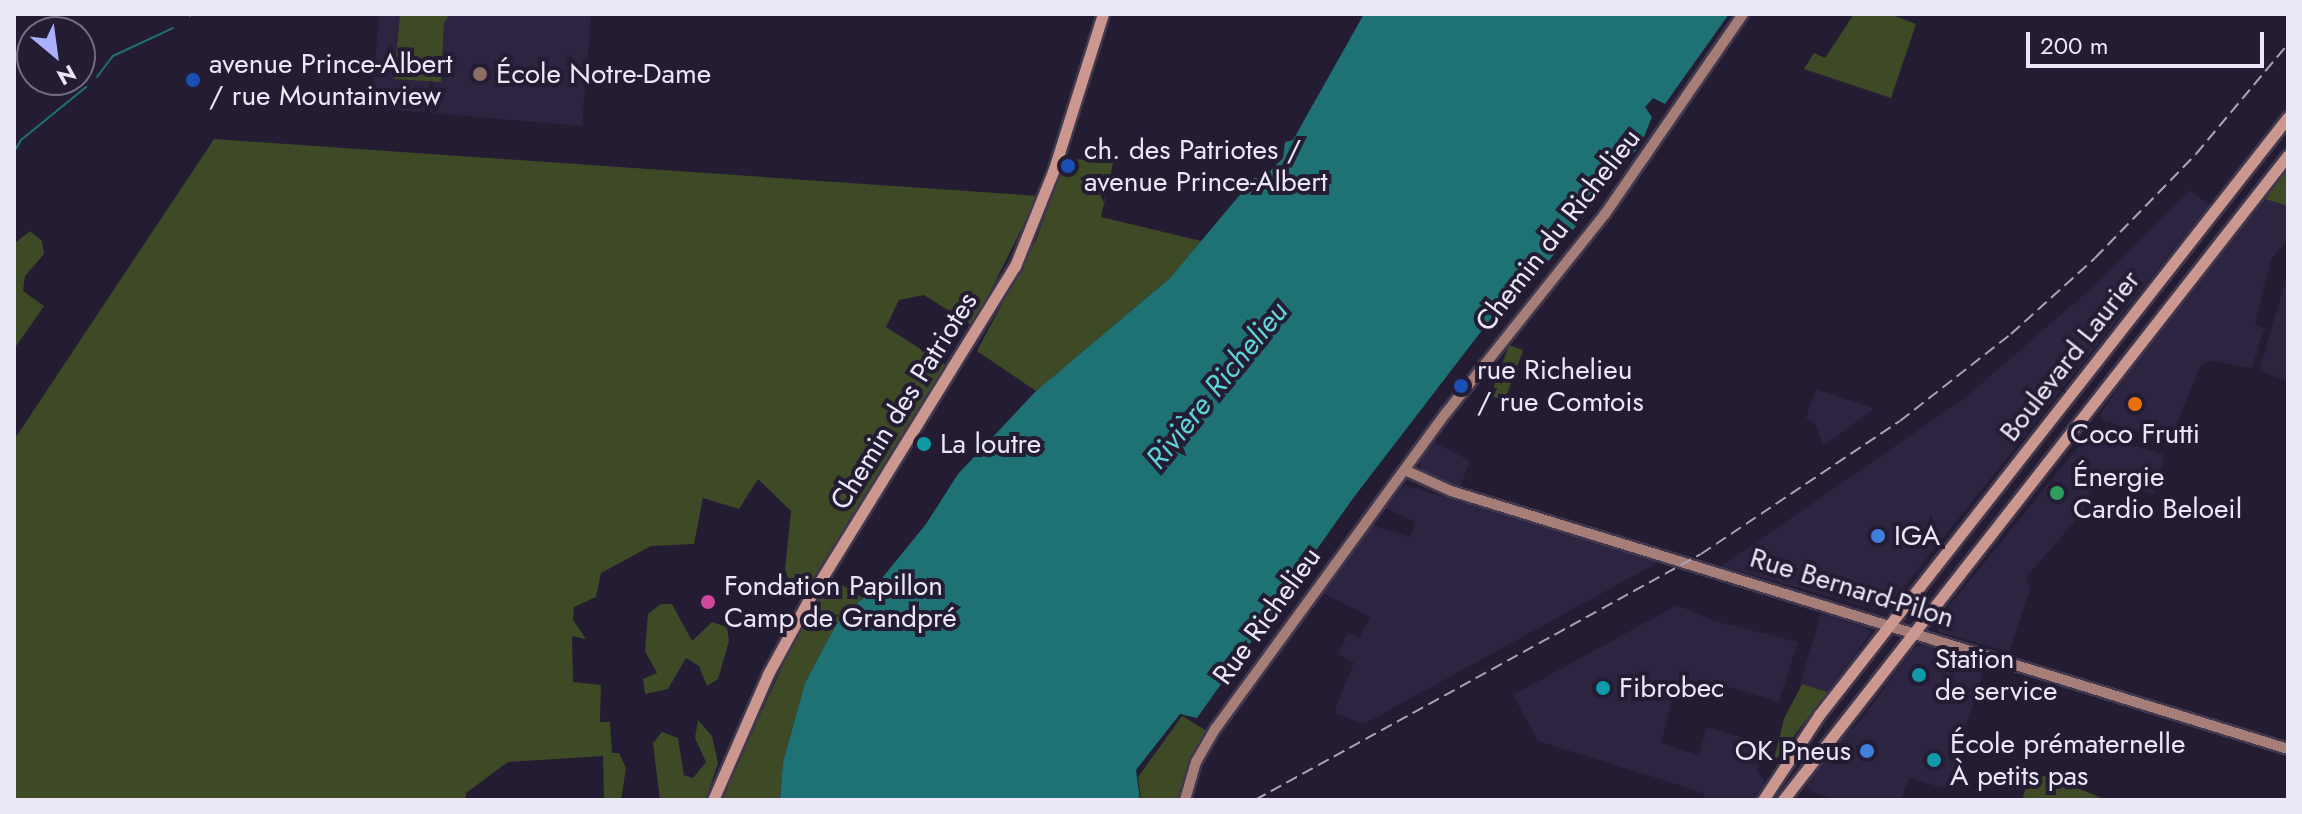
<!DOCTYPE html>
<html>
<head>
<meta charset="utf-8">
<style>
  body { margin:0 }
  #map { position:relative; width:2302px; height:814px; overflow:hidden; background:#231c33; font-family:Jost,sans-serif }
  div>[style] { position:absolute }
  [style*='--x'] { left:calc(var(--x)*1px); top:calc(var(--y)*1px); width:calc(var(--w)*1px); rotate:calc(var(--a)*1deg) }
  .built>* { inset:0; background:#2d2441 }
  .green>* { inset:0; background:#3e4a25; transform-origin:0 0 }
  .water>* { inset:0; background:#1e7274 }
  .stream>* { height:2px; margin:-1px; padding:0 1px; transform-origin:1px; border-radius:1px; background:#1e7274 }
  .roads { filter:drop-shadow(2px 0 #3f384e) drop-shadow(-2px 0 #3f384e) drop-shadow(0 2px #3f384e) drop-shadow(0 -2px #3f384e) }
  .secondary>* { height:10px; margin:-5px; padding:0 5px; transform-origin:5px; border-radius:5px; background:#a67e77 }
  .primary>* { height:11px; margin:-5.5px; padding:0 5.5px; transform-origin:5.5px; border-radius:5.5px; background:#cc978f }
  .rail>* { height:2px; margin-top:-1px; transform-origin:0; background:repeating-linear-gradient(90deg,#a9a4b6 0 12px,transparent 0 18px) }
  .dots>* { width:22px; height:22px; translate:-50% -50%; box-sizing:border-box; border:4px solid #231c33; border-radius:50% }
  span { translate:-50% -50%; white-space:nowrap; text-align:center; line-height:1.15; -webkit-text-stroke:8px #231c33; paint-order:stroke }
  .poi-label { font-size:28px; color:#ebe7f7 }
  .left { translate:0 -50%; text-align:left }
  .right { translate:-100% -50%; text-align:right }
  .street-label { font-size:28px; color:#ebe7f7 }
  .water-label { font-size:30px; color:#5dd4d8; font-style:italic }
  .frame { position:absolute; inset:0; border:16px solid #ebe7f7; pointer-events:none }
  .north { position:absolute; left:16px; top:16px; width:80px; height:80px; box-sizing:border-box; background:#231c33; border:2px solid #736d81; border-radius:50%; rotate:151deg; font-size:22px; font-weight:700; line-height:32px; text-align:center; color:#ebe7f7 }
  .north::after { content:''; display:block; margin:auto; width:28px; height:36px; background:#aab0fb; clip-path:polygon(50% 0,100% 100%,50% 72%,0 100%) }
  .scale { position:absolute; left:2026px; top:32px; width:238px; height:36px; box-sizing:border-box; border:4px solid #ebe7f7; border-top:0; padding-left:10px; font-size:24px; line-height:28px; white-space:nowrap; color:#ebe7f7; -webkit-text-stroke:6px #231c33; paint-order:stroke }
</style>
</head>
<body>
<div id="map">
  <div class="built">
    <i style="clip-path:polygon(379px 14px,591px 14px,582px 126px,371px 108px)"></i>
    <i style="clip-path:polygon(2190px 190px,2209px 205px,1884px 612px,1722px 566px,1966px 397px,2094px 286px)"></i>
    <i style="clip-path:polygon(2265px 199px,2288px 206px,2288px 238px,2271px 260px,2264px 286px,2255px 325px,2264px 328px,2252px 368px,2213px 361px,2201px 365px,2170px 440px,2104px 421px,2100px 414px,2140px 357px)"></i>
    <i style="clip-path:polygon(2288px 273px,2288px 381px,2259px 371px)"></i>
    <i style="clip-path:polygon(1816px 389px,1868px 406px,1875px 408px,1823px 446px,1815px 423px,1806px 418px)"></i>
    <i style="clip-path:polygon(2091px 431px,2164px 455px,2157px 489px,2153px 494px,2100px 479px,2087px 495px,2083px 512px,2026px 577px,2030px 589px,2009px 652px,1939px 632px,1936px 622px)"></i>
    <i style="clip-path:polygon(1434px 442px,1470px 461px,1460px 487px,1421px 471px,1420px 460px)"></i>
    <i style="clip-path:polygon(1405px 485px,1657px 562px,1657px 563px,1364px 724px,1334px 713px,1354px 662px,1338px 654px,1348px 633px,1359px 638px,1370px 617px,1323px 593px,1372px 525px,1410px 537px,1415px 522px,1385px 508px)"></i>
    <i style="clip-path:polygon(1677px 605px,1714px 621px,1798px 642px,1779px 702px,1702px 679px,1674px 694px,1661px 743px,1699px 755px,1707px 727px,1766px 744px,1757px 771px,1765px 782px,1754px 800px,1703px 800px,1704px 793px,1538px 741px,1513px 695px)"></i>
    <i style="clip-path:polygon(1821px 614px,1865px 627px,1871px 633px,1828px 692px,1800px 684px)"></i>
    <i style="clip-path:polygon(1924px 644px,1985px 665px,1947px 789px,1909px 778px,1901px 800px,1838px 800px,1809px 791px,1806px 781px,1825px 755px,1860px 721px,1913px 648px)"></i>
  </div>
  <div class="green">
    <i style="clip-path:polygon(400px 14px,450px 14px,444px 23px,441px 82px,394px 79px)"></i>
    <i style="clip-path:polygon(1854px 14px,1889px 14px,1916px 24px,1891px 98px,1804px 69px,1814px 53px,1825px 58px)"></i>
    <i style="clip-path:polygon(214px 139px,1038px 196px,973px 326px,924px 295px,899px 300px,886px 327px,947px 366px,806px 591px,790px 583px,785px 570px,791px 511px,758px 479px,739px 509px,703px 498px,694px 544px,651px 546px,601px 573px,596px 597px,574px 607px,573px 620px,586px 639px,572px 636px,573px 682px,601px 685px,600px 722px,610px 722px,612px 753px,619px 753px,626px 768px,621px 800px,604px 800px,603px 756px,508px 762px,466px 793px,465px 800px,14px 800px,14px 440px)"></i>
    <i style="clip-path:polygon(1066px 158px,1113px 163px,1101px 217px,1201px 241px,1170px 278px,1036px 391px,977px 351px,1036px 240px)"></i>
    <i style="clip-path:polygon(2288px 168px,2288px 206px,2265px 199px)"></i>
    <i style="clip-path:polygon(30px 231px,42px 241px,44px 254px,25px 276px,23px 291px,44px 306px,14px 349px,14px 244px)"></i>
    <i style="left:1509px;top:345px;width:15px;height:54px;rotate:20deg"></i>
    <i style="clip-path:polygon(831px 578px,863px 598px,838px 621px,805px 683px,783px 762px,780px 800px,721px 800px,788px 654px)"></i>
    <i style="clip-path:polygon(661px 604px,672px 604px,692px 641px,712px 622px,727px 627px,729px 641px,718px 679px,707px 686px,699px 666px,686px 658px,668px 689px,645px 694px,643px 679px,657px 673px,645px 651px,648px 614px)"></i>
    <i style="clip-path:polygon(1802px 684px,1828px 692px,1773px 763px,1784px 719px)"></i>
    <i style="clip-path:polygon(1182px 716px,1207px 731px,1189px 763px,1179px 800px,1141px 800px,1138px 777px)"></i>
    <i style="clip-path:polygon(698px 720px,712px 736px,718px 763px,706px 800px,660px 800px,653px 743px,662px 732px,678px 738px,684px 775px,693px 778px,706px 762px,695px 738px)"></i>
    <i style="clip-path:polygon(2031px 771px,2085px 791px,2106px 800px,2022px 800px)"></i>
  </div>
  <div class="water">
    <i style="clip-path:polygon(1364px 14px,1729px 14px,1665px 104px,1653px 98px,1645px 107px,1652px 117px,1641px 144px,1524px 292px,1506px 299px,1354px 497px,1197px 718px,1180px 714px,1136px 770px,1140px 800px,780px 800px,783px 762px,805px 683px,838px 621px,874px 588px,926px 524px,958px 474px,1036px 391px,1170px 278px,1254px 178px,1263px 178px,1283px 158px,1285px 142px,1293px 140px)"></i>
  </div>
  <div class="stream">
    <i style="--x:190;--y:16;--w:3;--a:-45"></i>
    <i style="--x:97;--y:77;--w:26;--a:-53"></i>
    <i style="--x:113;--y:56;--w:66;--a:-25"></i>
    <i style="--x:14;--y:152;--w:14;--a:-60"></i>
    <i style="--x:21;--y:140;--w:84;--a:-39.2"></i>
  </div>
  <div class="roads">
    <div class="secondary">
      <i style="--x:1405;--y:470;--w:51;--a:24.5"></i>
      <i style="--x:1451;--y:491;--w:876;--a:17.13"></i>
      <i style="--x:1185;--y:800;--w:40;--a:-74"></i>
      <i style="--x:1196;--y:762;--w:39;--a:-60"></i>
      <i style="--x:1216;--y:728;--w:390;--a:-53.9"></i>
      <i style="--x:1446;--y:413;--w:255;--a:-51.4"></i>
      <i style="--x:1605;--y:214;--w:243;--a:-55.4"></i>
    </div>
    <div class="primary">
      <i style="--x:713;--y:800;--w:137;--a:-66.4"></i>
      <i style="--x:768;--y:674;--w:85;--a:-61.3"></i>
      <i style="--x:809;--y:599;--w:392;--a:-58.3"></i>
      <i style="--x:1015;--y:266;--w:105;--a:-68.1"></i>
      <i style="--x:1054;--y:169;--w:163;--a:-72.5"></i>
      <i style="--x:1763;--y:800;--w:102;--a:-56.6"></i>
      <i style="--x:1819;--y:715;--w:760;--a:-51.89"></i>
      <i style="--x:1783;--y:800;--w:819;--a:-51.94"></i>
    </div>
  </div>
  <div class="rail">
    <i style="--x:1255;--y:800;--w:509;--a:-28.88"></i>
    <i style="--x:1701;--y:554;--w:239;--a:-33.8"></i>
    <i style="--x:1900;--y:421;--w:141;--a:-38.1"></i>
    <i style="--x:2011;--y:334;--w:113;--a:-42.1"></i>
    <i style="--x:2095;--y:258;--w:145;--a:-45.8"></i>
    <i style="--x:2196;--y:154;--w:143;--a:-50.1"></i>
  </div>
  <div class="dots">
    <i style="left:480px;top:74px;background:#8d6e63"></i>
    <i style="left:193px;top:80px;background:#1a4fb4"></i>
    <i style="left:1068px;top:166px;background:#1a4fb4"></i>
    <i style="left:1461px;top:386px;background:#1a4fb4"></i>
    <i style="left:2135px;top:404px;background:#e8710a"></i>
    <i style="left:924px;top:444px;background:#0f9aa8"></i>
    <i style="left:2057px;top:493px;background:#2e9e5b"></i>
    <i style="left:1878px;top:536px;background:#3f7fe0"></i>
    <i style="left:708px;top:602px;background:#d1479c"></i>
    <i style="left:1919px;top:675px;background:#0f9aa8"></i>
    <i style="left:1603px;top:688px;background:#0f9aa8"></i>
    <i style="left:1867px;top:751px;background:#3f7fe0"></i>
    <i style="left:1934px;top:760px;background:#0f9aa8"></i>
  </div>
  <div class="poi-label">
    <span class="left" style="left:209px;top:80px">avenue Prince-Albert<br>/ rue Mountainview</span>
    <span class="left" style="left:496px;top:74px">École Notre-Dame</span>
    <span class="left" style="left:1084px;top:166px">ch. des Patriotes /<br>avenue Prince-Albert</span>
    <span class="left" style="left:1477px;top:386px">rue Richelieu<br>/ rue Comtois</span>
    <span style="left:2135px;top:434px">Coco Frutti</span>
    <span class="left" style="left:940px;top:444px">La loutre</span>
    <span class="left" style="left:2073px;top:493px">Énergie<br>Cardio Beloeil</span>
    <span class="left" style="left:1894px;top:536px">IGA</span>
    <span class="left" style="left:724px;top:602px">Fondation Papillon<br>Camp de Grandpré</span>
    <span class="left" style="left:1935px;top:675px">Station<br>de service</span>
    <span class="left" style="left:1619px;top:688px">Fibrobec</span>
    <span class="left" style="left:1950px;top:760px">École prématernelle<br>À petits pas</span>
    <span class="right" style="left:1851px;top:751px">OK Pneus</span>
  </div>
  <div class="street-label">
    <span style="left:1558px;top:230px;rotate:-52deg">Chemin du Richelieu</span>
    <span style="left:2070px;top:356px;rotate:-52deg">Boulevard Laurier</span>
    <span style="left:904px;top:401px;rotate:-58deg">Chemin des Patriotes</span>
    <span style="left:1852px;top:588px;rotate:17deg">Rue Bernard-Pilon</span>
    <span style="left:1267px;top:616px;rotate:-54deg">Rue Richelieu</span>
  </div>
  <div class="water-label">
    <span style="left:1217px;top:385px;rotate:-51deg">Rivière Richelieu</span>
  </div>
  <div class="frame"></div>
  <div class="north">N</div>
  <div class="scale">200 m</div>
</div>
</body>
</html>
